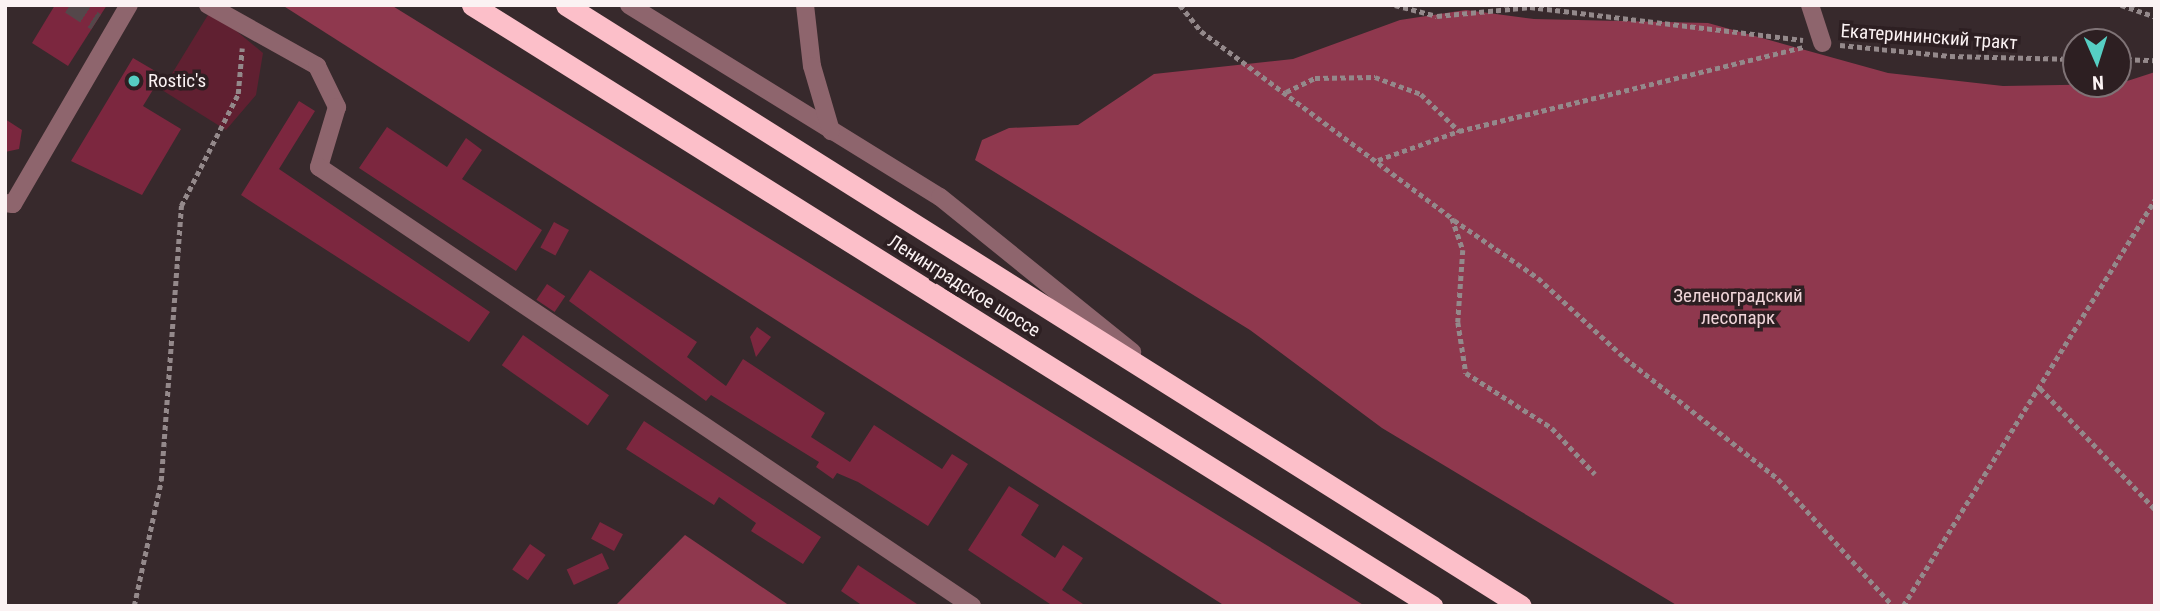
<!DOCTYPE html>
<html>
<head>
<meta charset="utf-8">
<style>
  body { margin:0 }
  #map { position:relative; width:2160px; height:611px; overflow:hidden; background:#37292c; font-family:"Roboto Condensed",sans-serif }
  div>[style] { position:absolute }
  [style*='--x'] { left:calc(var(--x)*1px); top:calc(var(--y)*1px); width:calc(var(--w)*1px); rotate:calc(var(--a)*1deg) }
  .green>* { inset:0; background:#602031 }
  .forest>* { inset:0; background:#8f384e }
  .building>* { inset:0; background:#7c273f; transform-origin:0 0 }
  .minor-tunnel>* { height:18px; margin-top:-9px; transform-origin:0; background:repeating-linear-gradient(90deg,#54474a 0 18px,transparent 0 27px) }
  .path>* { height:4.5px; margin-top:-2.25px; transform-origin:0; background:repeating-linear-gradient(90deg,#94898b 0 5px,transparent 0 8.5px) }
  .minor>* { height:18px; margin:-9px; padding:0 9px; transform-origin:9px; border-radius:9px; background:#8e656d }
  .highway>* { height:21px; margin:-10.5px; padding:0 10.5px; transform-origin:10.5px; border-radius:10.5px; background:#fcbfc9 }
  .dots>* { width:19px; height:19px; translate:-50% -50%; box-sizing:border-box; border:4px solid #2d1f22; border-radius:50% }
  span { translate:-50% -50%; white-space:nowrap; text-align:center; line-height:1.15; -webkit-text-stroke:7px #2d1f22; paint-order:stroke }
  .street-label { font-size:19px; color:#fbf2f3 }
  .poi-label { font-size:19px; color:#fbf2f3 }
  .left { translate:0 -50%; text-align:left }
  .park-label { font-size:19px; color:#f0d5d9 }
  .frame { position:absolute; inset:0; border:7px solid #fbf2f3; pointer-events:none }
  .north { position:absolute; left:2062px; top:28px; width:70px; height:70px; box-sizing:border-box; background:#2d1f22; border:2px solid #7f7376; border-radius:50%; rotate:177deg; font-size:19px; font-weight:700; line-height:28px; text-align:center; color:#fbf2f3 }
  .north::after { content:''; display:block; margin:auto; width:24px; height:32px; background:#56cec3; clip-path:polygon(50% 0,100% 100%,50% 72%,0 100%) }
</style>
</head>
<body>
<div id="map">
  <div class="green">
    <i style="clip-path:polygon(211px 10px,263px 53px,256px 95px,226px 130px,162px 90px)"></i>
  </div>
  <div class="forest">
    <i style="clip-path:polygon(282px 5px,391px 5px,1365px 606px,1225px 606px)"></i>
    <i style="clip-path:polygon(1466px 10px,1534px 19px,1708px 23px,1888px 73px,2003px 86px,2118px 84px,2155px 72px,2155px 606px,1678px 606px,1382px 428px,1250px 330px,975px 160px,982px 140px,1009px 128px,1078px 125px,1154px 74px,1293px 59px,1400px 20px)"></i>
    <i style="clip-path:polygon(685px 535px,790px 606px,615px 606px)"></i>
  </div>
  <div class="building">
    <i style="clip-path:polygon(55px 5px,107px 5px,68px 66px,32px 43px)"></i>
    <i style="clip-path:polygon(133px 58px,162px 75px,143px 106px,181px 129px,142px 195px,71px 161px)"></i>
    <i style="clip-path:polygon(299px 101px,315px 111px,279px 169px,490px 312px,469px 342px,241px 195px)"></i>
    <i style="clip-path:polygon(5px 119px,22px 130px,19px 149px,5px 152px)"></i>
    <i style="clip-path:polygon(387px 127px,447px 167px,466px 138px,482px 150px,462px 179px,542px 230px,516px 271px,359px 168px)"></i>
    <i style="left:554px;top:222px;width:17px;height:29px;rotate:28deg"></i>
    <i style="clip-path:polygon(590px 270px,697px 342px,687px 357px,726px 386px,743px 359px,825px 413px,811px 437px,850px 462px,874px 425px,942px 469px,952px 454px,968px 464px,928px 526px,858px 482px,837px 473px,833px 479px,816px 467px,819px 462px,711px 395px,706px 401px,569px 301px)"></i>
    <i style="left:547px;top:284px;width:22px;height:19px;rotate:34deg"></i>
    <i style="clip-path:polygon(757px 327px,771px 337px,756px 357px,750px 337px)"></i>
    <i style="left:523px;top:335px;width:105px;height:37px;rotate:35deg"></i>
    <i style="clip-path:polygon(644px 421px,821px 537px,803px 564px,751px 531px,756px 523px,719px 497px,714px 505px,626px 449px)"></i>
    <i style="clip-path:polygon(1009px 486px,1039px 505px,1021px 535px,1055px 558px,1063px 545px,1083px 558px,1062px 590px,1086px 606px,1053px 606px,968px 550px)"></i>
    <i style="left:600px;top:522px;width:26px;height:19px;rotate:28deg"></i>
    <i style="left:530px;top:544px;width:19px;height:31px;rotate:35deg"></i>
    <i style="left:602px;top:553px;width:17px;height:39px;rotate:65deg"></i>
    <i style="clip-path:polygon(858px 565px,920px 606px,863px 606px,841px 591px)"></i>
  </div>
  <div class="minor-tunnel">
    <i style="--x:70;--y:5;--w:31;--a:33"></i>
  </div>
  <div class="path">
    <i style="--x:1180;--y:5;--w:33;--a:51"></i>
    <i style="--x:1201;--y:31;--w:313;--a:36.7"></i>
    <i style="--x:1452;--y:218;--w:34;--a:71"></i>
    <i style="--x:1463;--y:250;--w:72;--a:94"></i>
    <i style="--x:1458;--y:322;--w:52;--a:81.1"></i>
    <i style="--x:1466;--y:373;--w:102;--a:32.6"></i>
    <i style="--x:1552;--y:428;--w:63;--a:46.9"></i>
    <i style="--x:1395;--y:5;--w:43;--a:14.7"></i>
    <i style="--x:1437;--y:16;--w:93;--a:-5.5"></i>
    <i style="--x:1530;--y:7;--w:275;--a:6.9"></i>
    <i style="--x:2121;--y:5;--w:36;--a:19"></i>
    <i style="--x:1840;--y:45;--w:111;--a:5.7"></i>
    <i style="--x:1950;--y:56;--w:126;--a:1.4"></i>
    <i style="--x:2118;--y:59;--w:37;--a:2"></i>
    <i style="--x:1286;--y:92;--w:32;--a:-26"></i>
    <i style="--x:1315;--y:78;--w:60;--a:-1"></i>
    <i style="--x:1375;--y:77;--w:49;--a:20.3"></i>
    <i style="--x:1421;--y:94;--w:53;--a:44.2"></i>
    <i style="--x:1378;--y:160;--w:86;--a:-19.7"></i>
    <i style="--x:1459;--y:131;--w:355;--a:-13.7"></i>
    <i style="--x:1454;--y:220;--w:102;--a:34.6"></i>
    <i style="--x:1538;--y:278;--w:118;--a:42.6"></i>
    <i style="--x:1625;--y:358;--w:195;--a:38.3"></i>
    <i style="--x:1778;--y:479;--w:171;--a:47.8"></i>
    <i style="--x:2040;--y:388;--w:167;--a:46.5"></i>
    <i style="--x:134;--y:606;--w:128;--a:-77.8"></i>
    <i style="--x:161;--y:481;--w:276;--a:-85.8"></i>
    <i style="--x:181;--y:206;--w:126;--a:-63"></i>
    <i style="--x:238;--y:94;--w:46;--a:-85"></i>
    <i style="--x:1903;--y:606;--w:478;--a:-58.2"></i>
  </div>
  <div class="minor">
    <i style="--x:208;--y:5;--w:125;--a:29.2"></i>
    <i style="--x:317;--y:66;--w:46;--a:64"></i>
    <i style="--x:337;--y:107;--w:63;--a:106.7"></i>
    <i style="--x:319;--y:167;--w:787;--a:33.91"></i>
    <i style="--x:629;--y:5;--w:365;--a:31.7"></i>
    <i style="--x:940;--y:197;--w:247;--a:38.9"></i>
    <i style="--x:805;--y:5;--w:61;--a:83.5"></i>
    <i style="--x:812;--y:66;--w:68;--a:73.7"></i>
    <i style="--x:1810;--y:5;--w:40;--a:72"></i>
    <i style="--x:5;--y:203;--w:8;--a:7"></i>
    <i style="--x:13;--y:204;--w:230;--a:-59.8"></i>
  </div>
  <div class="highway">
    <i style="--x:472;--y:5;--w:1133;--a:32.05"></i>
    <i style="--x:566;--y:5;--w:1128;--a:32.18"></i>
  </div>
  <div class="dots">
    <i style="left:134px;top:81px;background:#56cec3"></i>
  </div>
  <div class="street-label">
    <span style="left:1929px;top:37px;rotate:4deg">Екатерининский тракт</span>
    <span style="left:964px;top:286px;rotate:32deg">Ленинградское шоссе</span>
  </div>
  <div class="poi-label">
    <span class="left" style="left:148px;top:81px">Rostic's</span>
  </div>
  <div class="park-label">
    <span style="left:1738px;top:307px">Зеленоградский<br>лесопарк</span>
  </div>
  <div class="frame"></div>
  <div class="north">N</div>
</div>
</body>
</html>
